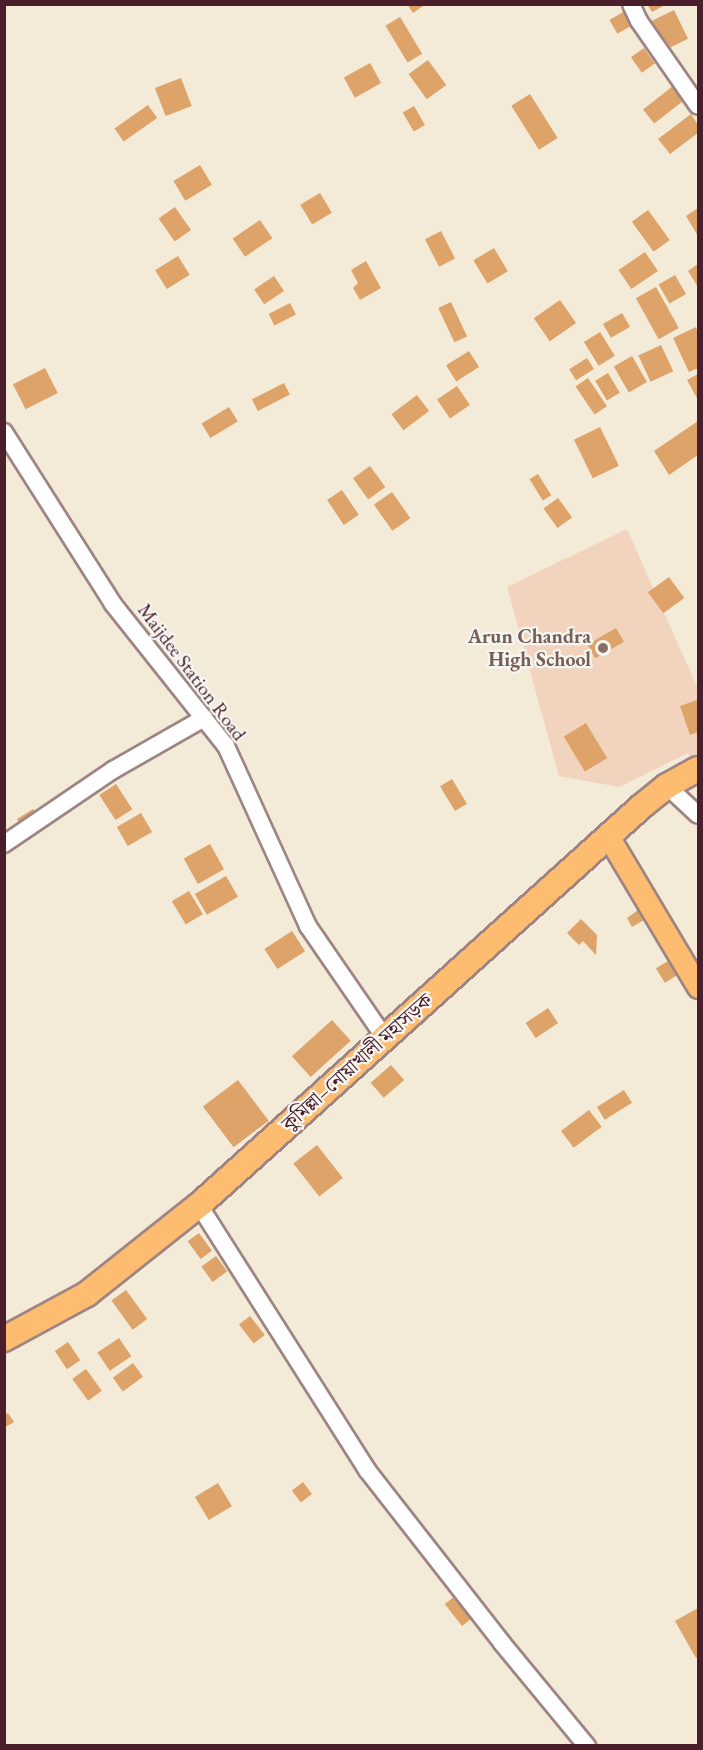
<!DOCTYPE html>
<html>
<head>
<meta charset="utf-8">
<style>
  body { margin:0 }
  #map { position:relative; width:703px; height:1750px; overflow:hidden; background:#f3ead8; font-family:"EB Garamond","Noto Serif Bengali",serif }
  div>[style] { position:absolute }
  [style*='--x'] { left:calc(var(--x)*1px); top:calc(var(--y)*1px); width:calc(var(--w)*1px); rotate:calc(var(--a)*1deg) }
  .built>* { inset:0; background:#f2d4be }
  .building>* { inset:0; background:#dda368; transform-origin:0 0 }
  .roads { filter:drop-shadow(2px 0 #9e8482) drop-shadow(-2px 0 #9e8482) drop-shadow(0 2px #9e8482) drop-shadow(0 -2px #9e8482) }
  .minor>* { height:16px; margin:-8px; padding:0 8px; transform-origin:8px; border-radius:8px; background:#fff }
  .major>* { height:21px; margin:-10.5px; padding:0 10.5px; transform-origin:10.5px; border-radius:10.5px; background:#fdbc70 }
  .highway>* { height:24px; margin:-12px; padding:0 12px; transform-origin:12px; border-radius:12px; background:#fdbc70 }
  .dots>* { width:16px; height:16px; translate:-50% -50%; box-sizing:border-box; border:3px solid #f6f6f2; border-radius:50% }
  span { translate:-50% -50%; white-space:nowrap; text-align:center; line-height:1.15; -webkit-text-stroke:4.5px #f6f6f2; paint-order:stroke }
  .education-label { font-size:20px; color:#785e54; font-weight:700 }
  .right { translate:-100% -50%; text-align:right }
  .street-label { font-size:20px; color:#4a1f2b }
  .frame { position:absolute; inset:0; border:6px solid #4a1f2b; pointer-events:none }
</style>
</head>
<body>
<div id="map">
  <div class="built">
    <i style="clip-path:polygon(627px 529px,698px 689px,698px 766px,695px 768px,688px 753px,619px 787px,559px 776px,507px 587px)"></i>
  </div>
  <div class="building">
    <i style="clip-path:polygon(407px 4px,426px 4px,413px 13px)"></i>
    <i style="clip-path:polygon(647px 4px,662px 4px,663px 6px,652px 12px)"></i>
    <i style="left:674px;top:10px;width:32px;height:25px;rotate:64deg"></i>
    <i style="left:625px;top:11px;width:16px;height:18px;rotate:60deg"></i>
    <i style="left:400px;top:17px;width:43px;height:17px;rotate:59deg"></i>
    <i style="left:644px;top:48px;width:19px;height:16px;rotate:55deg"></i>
    <i style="left:428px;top:60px;width:31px;height:24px;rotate:54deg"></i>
    <i style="left:370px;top:63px;width:23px;height:30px;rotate:61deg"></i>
    <i style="left:181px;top:78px;width:30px;height:28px;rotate:69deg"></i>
    <i style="left:673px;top:86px;width:18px;height:38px;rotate:52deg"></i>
    <i style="left:530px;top:94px;width:52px;height:22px;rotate:58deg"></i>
    <i style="left:148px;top:105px;width:16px;height:41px;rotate:55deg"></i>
    <i style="left:414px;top:106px;width:22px;height:13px;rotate:60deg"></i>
    <i style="clip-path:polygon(691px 114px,698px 125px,698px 133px,670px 154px,658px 139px)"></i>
    <i style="left:200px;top:165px;width:23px;height:31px;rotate:59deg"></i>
    <i style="left:320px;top:193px;width:23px;height:23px;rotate:59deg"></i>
    <i style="left:175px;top:207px;width:28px;height:20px;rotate:55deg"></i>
    <i style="clip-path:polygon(698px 208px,698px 236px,686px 216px)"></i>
    <i style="left:648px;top:210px;width:37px;height:20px;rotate:54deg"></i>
    <i style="left:260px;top:220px;width:22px;height:33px;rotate:56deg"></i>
    <i style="left:441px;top:231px;width:31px;height:18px;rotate:63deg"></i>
    <i style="left:494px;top:248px;width:27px;height:24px;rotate:59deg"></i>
    <i style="left:645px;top:252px;width:23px;height:32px;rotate:56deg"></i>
    <i style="left:178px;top:256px;width:22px;height:27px;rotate:58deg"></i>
    <i style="clip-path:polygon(366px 261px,381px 288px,360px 300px,353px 288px,358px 283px,351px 270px)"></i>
    <i style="clip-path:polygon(698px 264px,698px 287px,688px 271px)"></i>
    <i style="left:675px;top:275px;width:22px;height:19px;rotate:60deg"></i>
    <i style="left:274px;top:276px;width:18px;height:24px;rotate:56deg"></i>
    <i style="left:656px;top:287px;width:47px;height:23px;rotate:61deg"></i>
    <i style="left:560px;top:300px;width:28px;height:32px;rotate:55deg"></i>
    <i style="left:451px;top:302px;width:38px;height:14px;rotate:65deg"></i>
    <i style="left:290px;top:303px;width:13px;height:24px;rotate:63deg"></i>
    <i style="left:622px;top:313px;width:16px;height:22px;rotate:60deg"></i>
    <i style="clip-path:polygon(696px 327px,698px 333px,698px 368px,689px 372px,673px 338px)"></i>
    <i style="left:600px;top:332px;width:28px;height:19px;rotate:58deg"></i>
    <i style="left:661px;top:345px;width:29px;height:25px;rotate:65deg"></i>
    <i style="left:469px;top:351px;width:19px;height:27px;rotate:58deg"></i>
    <i style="left:632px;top:356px;width:30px;height:21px;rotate:60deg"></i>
    <i style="left:587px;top:358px;width:13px;height:21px;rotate:58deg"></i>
    <i style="left:45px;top:368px;width:28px;height:36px;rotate:63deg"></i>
    <i style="left:608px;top:373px;width:23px;height:15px;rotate:59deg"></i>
    <i style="clip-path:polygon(698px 374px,698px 400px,687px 380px)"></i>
    <i style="left:588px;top:378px;width:34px;height:15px;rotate:56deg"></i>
    <i style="left:284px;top:383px;width:13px;height:36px;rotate:63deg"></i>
    <i style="left:457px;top:386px;width:23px;height:24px;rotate:56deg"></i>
    <i style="left:417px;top:395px;width:20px;height:32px;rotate:53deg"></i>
    <i style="left:229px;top:407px;width:17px;height:32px;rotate:59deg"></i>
    <i style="clip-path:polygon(698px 421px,698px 455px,669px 475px,654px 451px)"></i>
    <i style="left:600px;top:427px;width:43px;height:29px;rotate:64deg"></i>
    <i style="left:370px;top:466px;width:26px;height:21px;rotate:54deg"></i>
    <i style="left:538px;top:474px;width:25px;height:10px;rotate:58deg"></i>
    <i style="left:342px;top:490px;width:30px;height:18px;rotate:56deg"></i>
    <i style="left:392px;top:492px;width:32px;height:22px;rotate:55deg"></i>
    <i style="left:558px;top:498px;width:24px;height:18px;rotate:54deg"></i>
    <i style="left:669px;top:577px;width:26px;height:26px;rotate:54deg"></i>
    <i style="left:616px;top:628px;width:16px;height:33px;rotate:60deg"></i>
    <i style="clip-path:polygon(697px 700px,698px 732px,690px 735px,680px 706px)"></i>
    <i style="left:586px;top:723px;width:41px;height:26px;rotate:59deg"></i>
    <i style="left:452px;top:779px;width:29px;height:14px;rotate:59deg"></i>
    <i style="left:116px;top:784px;width:30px;height:20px;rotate:57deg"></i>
    <i style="left:33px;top:809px;width:13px;height:19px;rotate:58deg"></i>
    <i style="left:141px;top:813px;width:22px;height:28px;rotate:60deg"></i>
    <i style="left:210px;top:844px;width:29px;height:30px;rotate:61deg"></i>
    <i style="left:226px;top:876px;width:24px;height:36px;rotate:60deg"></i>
    <i style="left:189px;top:891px;width:27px;height:20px;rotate:59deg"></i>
    <i style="clip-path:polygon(638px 910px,644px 920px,632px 927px,627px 918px)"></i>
    <i style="clip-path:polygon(581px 919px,597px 935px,596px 955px,583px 941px,579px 945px,567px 933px)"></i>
    <i style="left:292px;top:931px;width:24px;height:33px;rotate:57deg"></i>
    <i style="left:668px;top:961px;width:17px;height:14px;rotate:59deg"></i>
    <i style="left:548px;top:1008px;width:18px;height:27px;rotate:56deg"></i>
    <i style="left:332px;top:1020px;width:28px;height:54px;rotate:48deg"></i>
    <i style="left:391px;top:1065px;width:20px;height:27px;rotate:49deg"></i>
    <i style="left:238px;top:1080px;width:51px;height:44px;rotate:53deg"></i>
    <i style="left:624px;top:1090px;width:15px;height:32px;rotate:58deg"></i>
    <i style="left:589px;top:1110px;width:21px;height:35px;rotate:53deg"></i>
    <i style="left:317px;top:1145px;width:42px;height:30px;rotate:52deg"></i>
    <i style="left:199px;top:1233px;width:22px;height:14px;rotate:54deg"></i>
    <i style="left:216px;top:1256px;width:19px;height:18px;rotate:54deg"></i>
    <i style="left:126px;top:1290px;width:36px;height:18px;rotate:54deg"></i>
    <i style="left:250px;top:1316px;width:24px;height:14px;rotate:52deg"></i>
    <i style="left:119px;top:1338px;width:22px;height:26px;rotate:56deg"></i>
    <i style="left:68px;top:1342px;width:22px;height:16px;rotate:56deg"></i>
    <i style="left:133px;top:1363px;width:17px;height:25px;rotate:54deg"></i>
    <i style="left:86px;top:1369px;width:27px;height:17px;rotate:54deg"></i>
    <i style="clip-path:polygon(8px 1413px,14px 1422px,4px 1428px,4px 1415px)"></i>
    <i style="left:303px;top:1482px;width:15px;height:14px;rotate:53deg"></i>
    <i style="left:218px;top:1483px;width:27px;height:27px;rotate:59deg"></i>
    <i style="left:455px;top:1596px;width:28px;height:13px;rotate:52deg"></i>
    <i style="clip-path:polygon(698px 1608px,698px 1656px,696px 1658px,675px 1621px)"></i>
  </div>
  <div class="roads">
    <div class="minor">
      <i style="--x:631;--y:4;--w:19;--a:65"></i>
      <i style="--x:639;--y:21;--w:103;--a:55.2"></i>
      <i style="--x:4;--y:432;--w:204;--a:57.6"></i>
      <i style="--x:113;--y:604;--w:181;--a:51.5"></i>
      <i style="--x:226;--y:746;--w:198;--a:65.5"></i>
      <i style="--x:308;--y:926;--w:136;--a:55.5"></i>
      <i style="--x:667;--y:786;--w:42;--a:43.1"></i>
      <i style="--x:4;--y:844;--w:132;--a:-34.2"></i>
      <i style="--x:113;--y:770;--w:105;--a:-29.7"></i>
      <i style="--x:199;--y:1205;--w:314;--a:57.6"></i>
      <i style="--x:367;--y:1470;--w:219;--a:52"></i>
      <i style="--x:502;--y:1643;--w:134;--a:50.5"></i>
    </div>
    <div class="major">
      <i style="--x:608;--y:836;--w:176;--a:59.2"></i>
    </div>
    <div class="highway">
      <i style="--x:4;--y:1339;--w:94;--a:-28.5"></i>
      <i style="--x:87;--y:1294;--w:143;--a:-38.5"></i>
      <i style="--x:199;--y:1205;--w:596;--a:-42.01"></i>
      <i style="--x:642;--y:806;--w:32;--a:-39"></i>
      <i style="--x:667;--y:786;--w:35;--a:-29"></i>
    </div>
  </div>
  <div class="dots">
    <i style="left:603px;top:648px;background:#8d6e63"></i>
  </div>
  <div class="education-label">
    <span class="right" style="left:591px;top:648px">Arun Chandra<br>High School</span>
  </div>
  <div class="street-label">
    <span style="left:192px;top:672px;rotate:53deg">Maijdee Station Road</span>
    <span style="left:357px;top:1062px;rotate:-42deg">কুমিল্লা–নোয়াখালী মহাসড়ক</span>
  </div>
  <div class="frame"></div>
</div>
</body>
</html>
